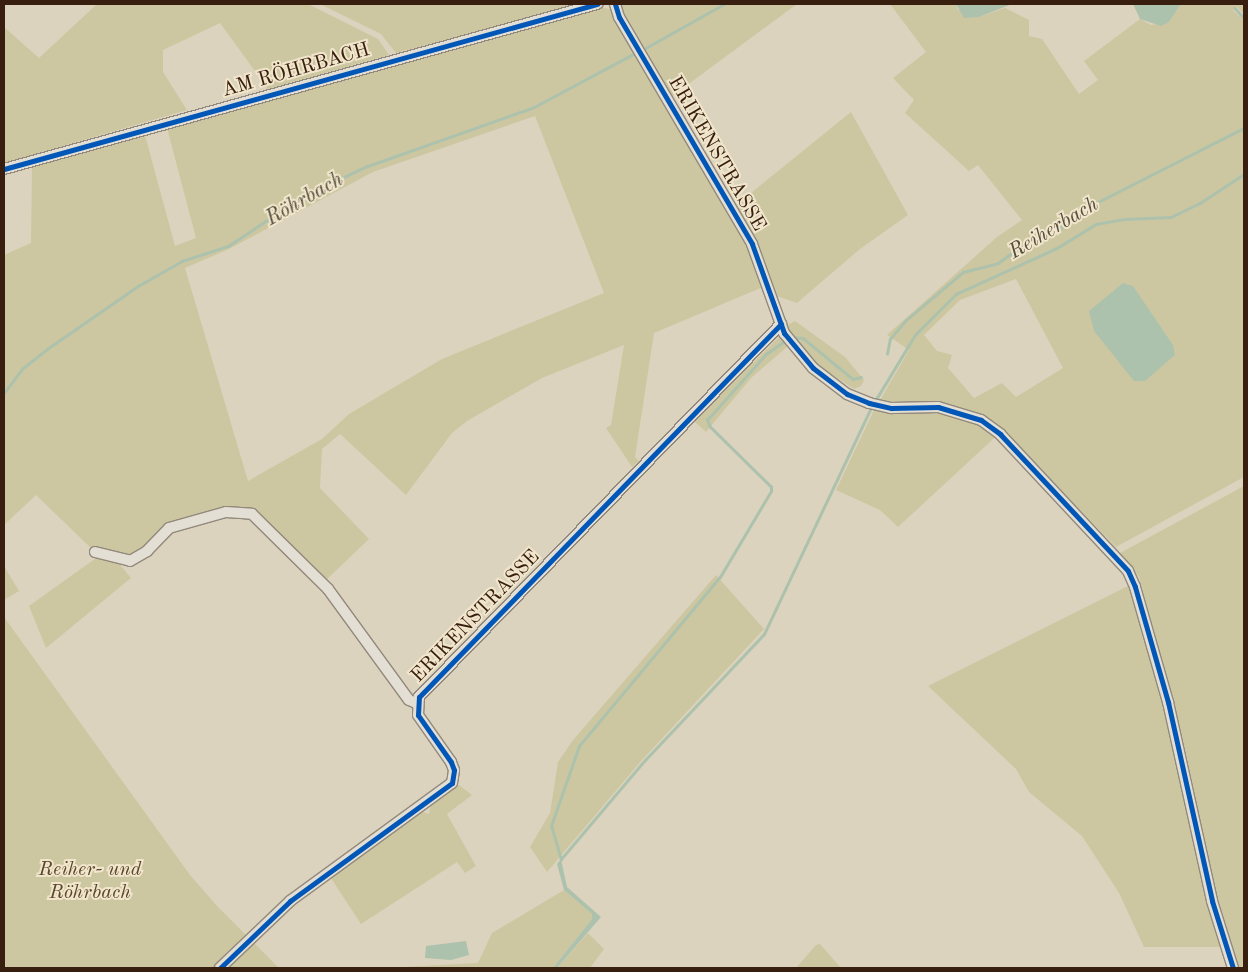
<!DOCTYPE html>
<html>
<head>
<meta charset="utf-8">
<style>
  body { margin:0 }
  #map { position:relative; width:1248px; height:972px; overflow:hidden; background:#dcd3be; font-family:"Old Standard TT",serif }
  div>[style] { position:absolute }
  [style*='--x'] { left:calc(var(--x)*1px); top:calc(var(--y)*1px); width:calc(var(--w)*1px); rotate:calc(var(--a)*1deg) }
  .green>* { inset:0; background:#ccc7a0 }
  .water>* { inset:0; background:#adc2ad }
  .stream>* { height:2.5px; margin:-1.25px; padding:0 1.25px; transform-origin:1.25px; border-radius:1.25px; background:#adc2ad }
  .roads { filter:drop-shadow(1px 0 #92897c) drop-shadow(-1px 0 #92897c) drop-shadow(0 1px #92897c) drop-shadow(0 -1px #92897c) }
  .minor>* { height:10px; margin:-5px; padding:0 5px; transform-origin:5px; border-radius:5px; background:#e4dfd4 }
  .cycleway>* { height:5px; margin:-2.5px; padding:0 2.5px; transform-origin:2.5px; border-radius:2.5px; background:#0057b8 }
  span { translate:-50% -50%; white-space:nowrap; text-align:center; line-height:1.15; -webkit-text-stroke:4px #f1e6cc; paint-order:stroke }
  .street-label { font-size:20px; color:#371e0e }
  .park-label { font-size:20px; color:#59462c; font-style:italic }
  .water-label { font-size:21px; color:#544d3c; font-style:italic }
  .frame { position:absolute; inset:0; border:5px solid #371e0e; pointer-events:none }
</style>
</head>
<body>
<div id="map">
  <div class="green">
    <i style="clip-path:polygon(97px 4px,308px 4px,378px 39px,389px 55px,268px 89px,220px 23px,163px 50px,163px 72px,187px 110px,4px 163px,4px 27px,39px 58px)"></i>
    <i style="clip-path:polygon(320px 4px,578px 4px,396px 53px,381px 34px)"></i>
    <i style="clip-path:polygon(622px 4px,797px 4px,671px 97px,621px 11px)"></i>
    <i style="clip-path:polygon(evenodd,890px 4px,956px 4px,958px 10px,979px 17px,1005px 8px,1029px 20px,1029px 36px,1042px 39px,1079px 94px,1098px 80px,1084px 61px,1140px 19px,1151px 25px,1169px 22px,1181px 4px,1244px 4px,1244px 14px,1237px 7px,1233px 10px,1244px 21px,1244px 477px,1116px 547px,1003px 430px,898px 527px,880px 510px,836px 490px,875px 408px,906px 405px,879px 402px,909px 350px,887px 335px,997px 237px,1022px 220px,978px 165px,969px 171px,905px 113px,914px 100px,893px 78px,926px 52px,890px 4px,1016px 279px,1063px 368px,1016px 397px,1002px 383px,974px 398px,948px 368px,952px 355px,937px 351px,924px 335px,960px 300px,1016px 279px)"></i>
    <i style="clip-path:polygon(evenodd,598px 7px,610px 9px,747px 247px,763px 287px,654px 333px,635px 457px,639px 461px,632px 467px,606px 428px,611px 425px,624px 345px,542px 378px,467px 421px,452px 433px,406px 495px,340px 434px,322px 449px,320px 488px,369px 539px,326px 580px,254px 511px,168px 525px,146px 549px,130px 558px,93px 550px,36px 495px,4px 525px,4px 255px,31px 243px,32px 167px,145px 135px,175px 246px,196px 238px,167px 128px,598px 7px,535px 116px,604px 293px,442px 359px,349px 414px,322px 439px,248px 481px,185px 268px,229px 249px,373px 172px,535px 116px)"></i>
    <i style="clip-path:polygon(851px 112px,908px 215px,860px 249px,797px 303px,777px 296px,758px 244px,735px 206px)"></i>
    <i style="clip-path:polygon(795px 321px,845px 357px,864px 380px,861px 386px,854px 389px,814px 363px,786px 326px)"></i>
    <i style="clip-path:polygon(780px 336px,787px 347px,751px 378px,706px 432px,694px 421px)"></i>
    <i style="clip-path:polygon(1244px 486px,1244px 968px,1238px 968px,1217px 902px,1186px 753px,1139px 577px,1120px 553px)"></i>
    <i style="clip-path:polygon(99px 556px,117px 561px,131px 578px,46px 648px,29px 606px)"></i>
    <i style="clip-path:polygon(4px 566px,19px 591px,4px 600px)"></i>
    <i style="clip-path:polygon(716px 575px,764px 629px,642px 760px,547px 872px,530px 847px,550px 813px,558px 762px,573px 740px)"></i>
    <i style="clip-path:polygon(1128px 586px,1162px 696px,1203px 883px,1221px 947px,1144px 947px,1119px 893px,1082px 836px,1029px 792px,1016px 769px,928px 686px)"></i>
    <i style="clip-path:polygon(4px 617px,190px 875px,217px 906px,279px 968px,4px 968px)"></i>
    <i style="clip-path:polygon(459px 785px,472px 795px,447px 814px,476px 866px,465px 873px,457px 862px,361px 924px,329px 875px,419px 811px,429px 814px,431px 802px)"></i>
    <i style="clip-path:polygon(564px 890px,592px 914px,592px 919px,553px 968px,384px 968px,478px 963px,492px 933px)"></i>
    <i style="clip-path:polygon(588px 933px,604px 949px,590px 968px,557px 968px)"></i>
    <i style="clip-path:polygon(820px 944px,841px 968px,796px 968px,816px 945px)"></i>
  </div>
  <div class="water">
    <i style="clip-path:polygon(956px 4px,1012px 4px,979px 17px,964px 18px)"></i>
    <i style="clip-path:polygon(1133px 4px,1181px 4px,1169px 22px,1161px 26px,1140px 19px)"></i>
    <i style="clip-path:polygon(1123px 283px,1133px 286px,1173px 345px,1175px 355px,1145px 381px,1134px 381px,1094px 331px,1089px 311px)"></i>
    <i style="clip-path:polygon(561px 859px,567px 887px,601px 917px,557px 968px,553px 968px,592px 919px,592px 914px,564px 890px,557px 864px)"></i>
    <i style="clip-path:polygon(466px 941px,469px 955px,451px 960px,425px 958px,426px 946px)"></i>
  </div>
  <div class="stream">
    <i style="--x:1235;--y:8;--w:13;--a:48"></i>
    <i style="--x:642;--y:50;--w:94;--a:-29.3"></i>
    <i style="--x:791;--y:337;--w:12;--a:5"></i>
    <i style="--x:803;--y:338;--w:65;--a:39.4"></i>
    <i style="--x:853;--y:379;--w:8;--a:-14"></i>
    <i style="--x:887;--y:354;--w:15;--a:-79"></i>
    <i style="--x:890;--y:339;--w:23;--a:-50"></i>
    <i style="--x:905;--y:321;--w:76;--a:-40.2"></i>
    <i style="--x:963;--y:272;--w:36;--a:-14"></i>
    <i style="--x:998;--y:263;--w:19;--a:-36"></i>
    <i style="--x:1013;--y:252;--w:48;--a:-26"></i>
    <i style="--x:1056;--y:231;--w:49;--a:-35"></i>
    <i style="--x:1096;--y:203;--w:166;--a:-26.9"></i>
    <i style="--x:4;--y:393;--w:31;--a:-53"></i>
    <i style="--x:23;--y:368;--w:31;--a:-38"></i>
    <i style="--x:47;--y:349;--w:111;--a:-34.7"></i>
    <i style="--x:138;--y:286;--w:51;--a:-29.6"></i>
    <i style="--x:182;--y:261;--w:48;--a:-18.1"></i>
    <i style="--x:228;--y:246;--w:89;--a:-33.5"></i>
    <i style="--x:302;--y:197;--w:70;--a:-25.5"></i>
    <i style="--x:365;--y:167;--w:179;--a:-19.5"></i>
    <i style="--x:534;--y:107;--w:115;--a:-28.1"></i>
    <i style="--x:875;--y:401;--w:77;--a:-58.8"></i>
    <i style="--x:915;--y:335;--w:58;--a:-45"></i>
    <i style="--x:956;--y:294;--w:111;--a:-24.5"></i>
    <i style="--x:1057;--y:248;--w:46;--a:-31.6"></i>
    <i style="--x:1096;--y:224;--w:29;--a:-10"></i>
    <i style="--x:1125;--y:219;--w:46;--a:-2.5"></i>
    <i style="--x:1171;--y:217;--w:32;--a:-26"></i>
    <i style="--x:1200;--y:203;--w:53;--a:-33.4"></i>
    <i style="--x:561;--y:859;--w:130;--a:-49.7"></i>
    <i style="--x:645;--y:760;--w:173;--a:-46.6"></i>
    <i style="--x:764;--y:634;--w:252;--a:-64.7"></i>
    <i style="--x:561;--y:860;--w:35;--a:-106"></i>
    <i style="--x:551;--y:826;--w:85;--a:-70.7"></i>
    <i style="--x:579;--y:746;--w:220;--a:-50.2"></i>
    <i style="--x:720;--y:577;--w:100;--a:-59.3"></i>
    <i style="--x:771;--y:491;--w:4;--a:-90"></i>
    <i style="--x:771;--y:487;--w:86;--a:-135.5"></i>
    <i style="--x:710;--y:427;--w:8;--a:-113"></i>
    <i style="--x:707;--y:420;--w:89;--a:-48.2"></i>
    <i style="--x:766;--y:354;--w:24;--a:-35"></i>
  </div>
  <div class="roads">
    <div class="minor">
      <i style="--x:615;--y:4;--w:14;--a:73"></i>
      <i style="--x:619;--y:17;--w:263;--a:59.6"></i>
      <i style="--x:752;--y:244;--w:95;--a:70.2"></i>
      <i style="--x:784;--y:333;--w:45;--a:50.4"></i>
      <i style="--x:813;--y:368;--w:43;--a:37.4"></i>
      <i style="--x:847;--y:394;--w:24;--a:22"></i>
      <i style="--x:869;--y:403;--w:23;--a:13"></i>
      <i style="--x:891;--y:408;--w:47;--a:-1.2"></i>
      <i style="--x:938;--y:407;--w:45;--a:16.8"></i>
      <i style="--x:981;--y:420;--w:24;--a:36"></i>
      <i style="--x:1000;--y:434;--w:187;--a:46.9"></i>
      <i style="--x:1128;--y:571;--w:17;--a:66"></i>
      <i style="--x:1135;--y:587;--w:120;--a:74"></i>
      <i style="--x:1168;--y:702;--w:204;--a:77.5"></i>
      <i style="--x:1212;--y:901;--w:70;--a:72.6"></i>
      <i style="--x:4;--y:169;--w:616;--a:-15.55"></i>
      <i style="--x:95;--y:552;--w:36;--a:14"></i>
      <i style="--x:130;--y:561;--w:20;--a:-30"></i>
      <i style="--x:147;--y:551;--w:32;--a:-46"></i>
      <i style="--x:169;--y:528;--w:59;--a:-15.7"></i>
      <i style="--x:226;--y:512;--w:26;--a:4"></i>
      <i style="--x:252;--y:514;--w:107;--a:44.6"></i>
      <i style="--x:328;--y:589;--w:137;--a:53.9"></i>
      <i style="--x:409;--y:700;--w:8;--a:23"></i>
      <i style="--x:220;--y:968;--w:97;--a:-43.7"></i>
      <i style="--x:290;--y:901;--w:200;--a:-36.1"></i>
      <i style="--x:452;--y:783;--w:13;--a:-81"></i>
      <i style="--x:454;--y:770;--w:9;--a:-111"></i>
      <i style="--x:451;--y:762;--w:57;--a:-125.1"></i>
      <i style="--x:418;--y:715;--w:18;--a:-87"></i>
      <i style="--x:419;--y:697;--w:520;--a:-45.86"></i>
    </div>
  </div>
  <div class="cycleway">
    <i style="--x:615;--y:4;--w:14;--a:73"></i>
    <i style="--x:619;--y:17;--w:263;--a:59.6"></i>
    <i style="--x:752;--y:244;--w:95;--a:70.2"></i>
    <i style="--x:784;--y:333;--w:45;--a:50.4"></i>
    <i style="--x:813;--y:368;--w:43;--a:37.4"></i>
    <i style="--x:847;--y:394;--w:24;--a:22"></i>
    <i style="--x:869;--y:403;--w:23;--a:13"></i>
    <i style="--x:891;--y:408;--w:47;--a:-1.2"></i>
    <i style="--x:938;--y:407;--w:45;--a:16.8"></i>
    <i style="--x:981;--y:420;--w:24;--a:36"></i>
    <i style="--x:1000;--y:434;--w:187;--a:46.9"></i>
    <i style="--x:1128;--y:571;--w:17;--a:66"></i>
    <i style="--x:1135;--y:587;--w:120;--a:74"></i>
    <i style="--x:1168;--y:702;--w:204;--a:77.5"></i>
    <i style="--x:1212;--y:901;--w:70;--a:72.6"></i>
    <i style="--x:4;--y:169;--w:616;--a:-15.55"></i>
    <i style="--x:220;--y:968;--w:97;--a:-43.7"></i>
    <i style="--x:290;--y:901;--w:200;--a:-36.1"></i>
    <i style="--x:452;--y:783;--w:13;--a:-81"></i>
    <i style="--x:454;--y:770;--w:9;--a:-111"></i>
    <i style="--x:451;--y:762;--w:57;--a:-125.1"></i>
    <i style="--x:418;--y:715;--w:18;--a:-87"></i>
    <i style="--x:419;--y:697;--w:520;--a:-45.86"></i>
  </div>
  <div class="street-label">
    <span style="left:296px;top:71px;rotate:-16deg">AM RÖHRBACH</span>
    <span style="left:716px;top:154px;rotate:60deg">ERIKENSTRASSE</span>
    <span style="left:476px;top:617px;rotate:-46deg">ERIKENSTRASSE</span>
  </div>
  <div class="park-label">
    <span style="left:90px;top:882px">Reiher- und<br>Röhrbach</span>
  </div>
  <div class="water-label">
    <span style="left:305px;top:200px;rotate:-30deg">Röhrbach</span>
    <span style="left:1054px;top:229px;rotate:-31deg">Reiherbach</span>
  </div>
  <div class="frame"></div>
</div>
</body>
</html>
